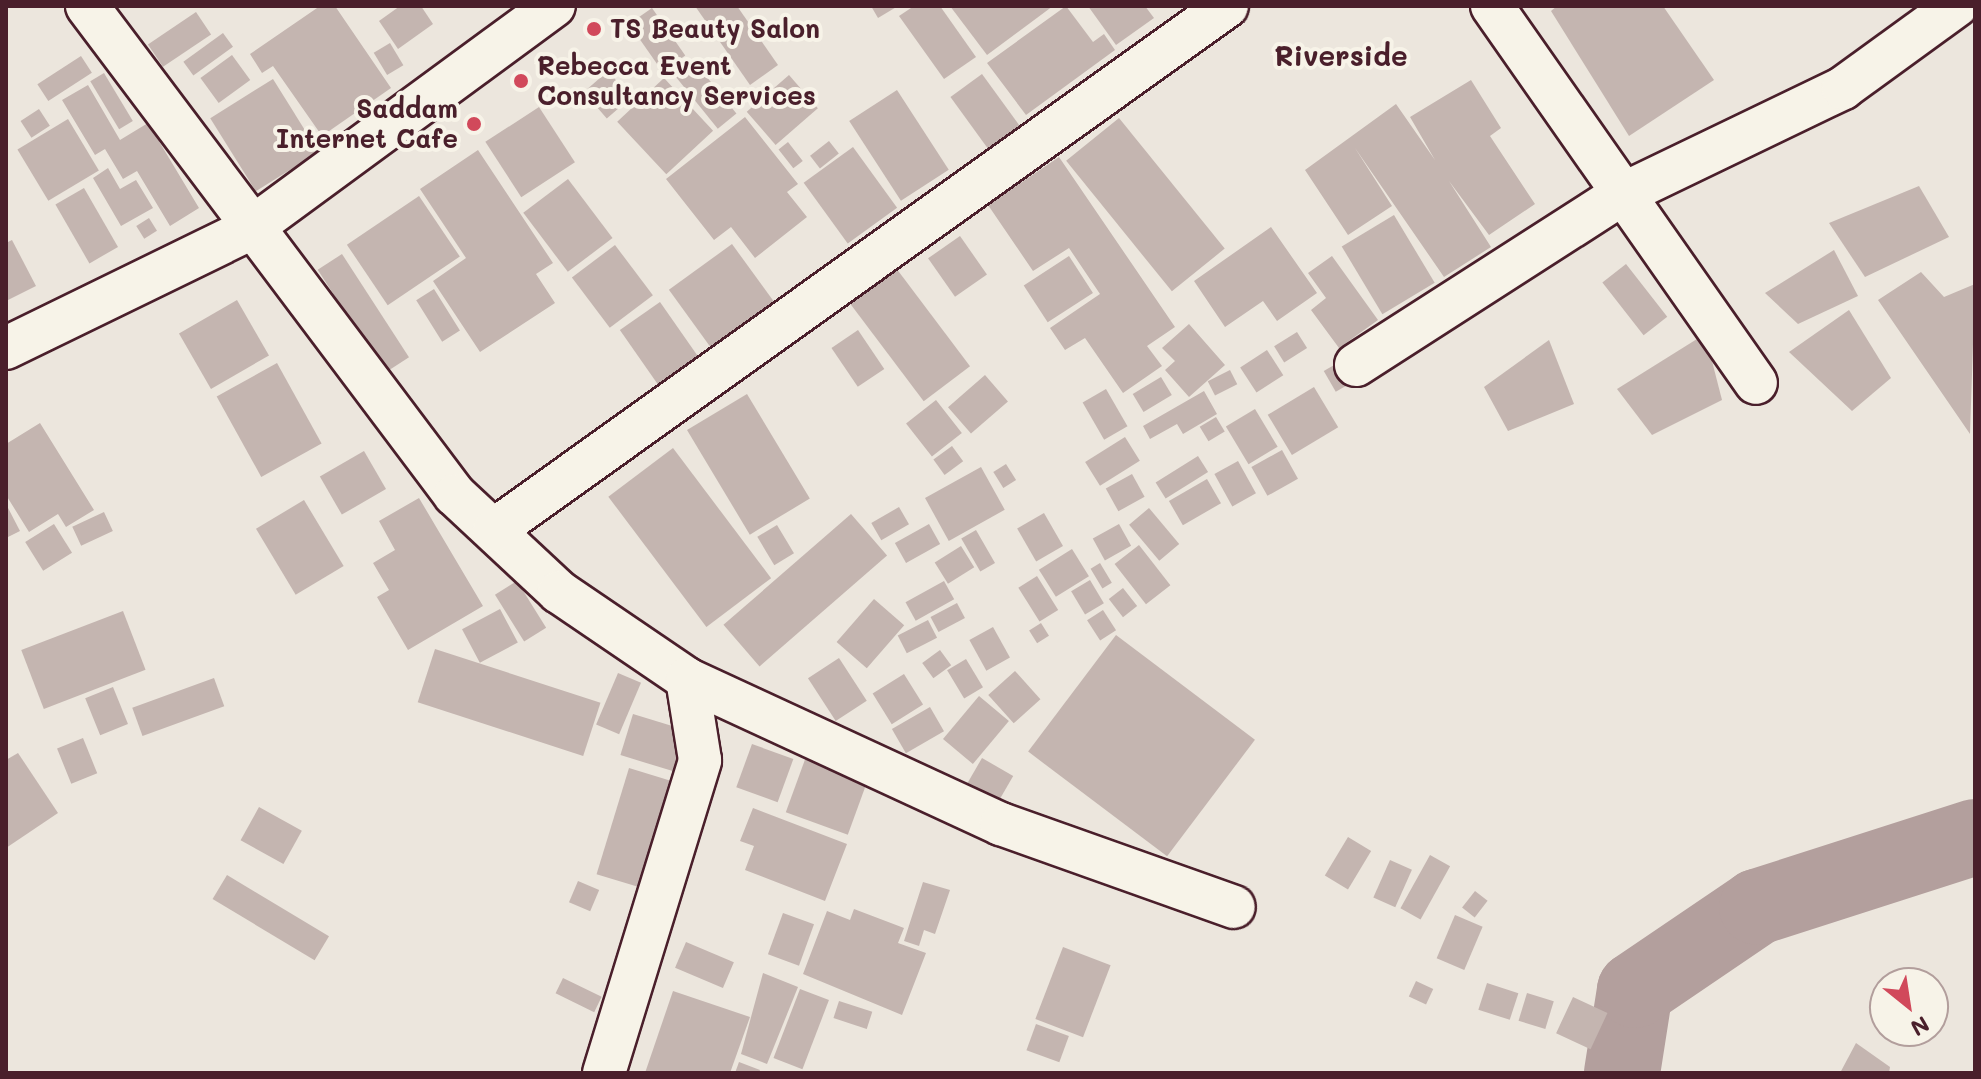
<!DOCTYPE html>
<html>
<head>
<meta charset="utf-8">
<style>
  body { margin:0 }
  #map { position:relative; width:1981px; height:1079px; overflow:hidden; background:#ece6dd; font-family:Mali,sans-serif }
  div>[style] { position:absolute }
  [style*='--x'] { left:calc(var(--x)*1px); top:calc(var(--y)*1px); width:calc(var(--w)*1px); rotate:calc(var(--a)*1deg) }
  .river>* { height:76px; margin:-38px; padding:0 38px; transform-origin:38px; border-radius:38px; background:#b39f9d }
  .building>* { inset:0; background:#c4b5b0; transform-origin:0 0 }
  .roads { filter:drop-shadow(2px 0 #4a1f2b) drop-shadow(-2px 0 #4a1f2b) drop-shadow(0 2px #4a1f2b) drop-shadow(0 -2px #4a1f2b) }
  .minor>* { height:42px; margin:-21px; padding:0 21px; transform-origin:21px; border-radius:21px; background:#f7f3e8 }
  .dots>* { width:22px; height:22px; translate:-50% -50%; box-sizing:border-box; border:4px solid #f7f3e8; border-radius:50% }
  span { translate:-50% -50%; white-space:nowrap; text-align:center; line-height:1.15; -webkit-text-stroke:8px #f7f3e8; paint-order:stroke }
  .poi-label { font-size:26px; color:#4a1f2b; font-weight:700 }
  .left { translate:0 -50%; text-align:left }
  .right { translate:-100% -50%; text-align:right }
  .neighbourhood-label { font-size:28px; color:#4a1f2b; font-weight:700 }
  .frame { position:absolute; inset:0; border:8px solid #4a1f2b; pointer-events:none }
  .north { position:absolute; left:1869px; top:967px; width:80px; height:80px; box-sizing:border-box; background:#f7f3e8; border:2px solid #b29e9c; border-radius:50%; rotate:150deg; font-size:22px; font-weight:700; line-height:32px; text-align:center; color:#4a1f2b }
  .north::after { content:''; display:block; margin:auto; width:28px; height:36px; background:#d1495b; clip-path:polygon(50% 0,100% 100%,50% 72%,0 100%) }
</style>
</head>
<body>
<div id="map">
  <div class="river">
    <i style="--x:1622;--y:1073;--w:84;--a:-81.1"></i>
    <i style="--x:1635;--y:990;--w:148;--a:-34.2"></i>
    <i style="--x:1757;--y:907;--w:229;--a:-17.8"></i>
  </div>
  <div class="building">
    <i style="clip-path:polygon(320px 6px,335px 6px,391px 88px,322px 136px,273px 66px,262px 73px,250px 54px)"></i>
    <i style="clip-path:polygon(400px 6px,421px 6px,433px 24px,398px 49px,379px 21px)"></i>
    <i style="clip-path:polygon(695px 6px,737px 6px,778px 65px,750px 85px)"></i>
    <i style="clip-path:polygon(871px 6px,898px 6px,878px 18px)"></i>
    <i style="clip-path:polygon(914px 6px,940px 6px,976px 57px,944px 79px,899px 16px)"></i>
    <i style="clip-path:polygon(950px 6px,1053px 6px,987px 55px)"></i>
    <i style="clip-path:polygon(1066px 6px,1093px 42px,1104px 34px,1115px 50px,1026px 115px,987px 63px)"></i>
    <i style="clip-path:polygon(1088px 6px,1145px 6px,1154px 18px,1116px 45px)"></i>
    <i style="clip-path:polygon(1557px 6px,1663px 6px,1714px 80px,1629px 136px,1551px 11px)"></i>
    <i style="left:652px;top:8px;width:58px;height:28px;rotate:55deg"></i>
    <i style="left:196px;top:12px;width:27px;height:58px;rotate:56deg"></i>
    <i style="left:223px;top:33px;width:17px;height:49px;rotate:54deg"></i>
    <i style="left:390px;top:43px;width:26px;height:19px;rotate:59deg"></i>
    <i style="left:232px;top:55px;width:31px;height:39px;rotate:54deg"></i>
    <i style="left:81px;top:56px;width:20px;height:52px;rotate:57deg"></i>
    <i style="left:693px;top:60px;width:69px;height:24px;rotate:51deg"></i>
    <i style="left:608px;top:71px;width:35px;height:32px;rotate:49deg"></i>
    <i style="left:104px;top:73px;width:56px;height:16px;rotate:59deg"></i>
    <i style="left:982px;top:74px;width:67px;height:39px;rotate:54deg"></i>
    <i style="left:789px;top:75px;width:44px;height:56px;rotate:49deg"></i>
    <i style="left:664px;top:78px;width:72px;height:64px;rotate:47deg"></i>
    <i style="left:273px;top:79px;width:86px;height:74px;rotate:58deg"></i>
    <i style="clip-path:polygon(1471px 80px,1501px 128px,1490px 136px,1535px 204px,1489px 235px,1449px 181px,1491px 247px,1444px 277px,1355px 148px,1392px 206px,1348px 235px,1305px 170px,1396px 104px,1435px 160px,1410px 117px)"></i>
    <i style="clip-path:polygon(88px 85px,120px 140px,148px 123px,199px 208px,170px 226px,137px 171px,123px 179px,105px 149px,95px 155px,62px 100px)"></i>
    <i style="left:897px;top:90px;width:95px;height:57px;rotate:57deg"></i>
    <i style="left:539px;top:107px;width:66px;height:64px;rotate:57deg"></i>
    <i style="left:39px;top:109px;width:20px;height:22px;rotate:57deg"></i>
    <i style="clip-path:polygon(745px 117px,798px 184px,787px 192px,807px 217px,755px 258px,731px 227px,714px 240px,666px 179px)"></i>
    <i style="left:1119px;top:118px;width:168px;height:68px;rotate:51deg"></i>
    <i style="left:68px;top:119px;width:60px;height:59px;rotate:59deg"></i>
    <i style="left:829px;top:141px;width:16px;height:24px;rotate:52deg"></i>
    <i style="left:788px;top:142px;width:24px;height:12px;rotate:52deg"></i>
    <i style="left:853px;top:147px;width:75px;height:61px;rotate:54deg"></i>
    <i style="clip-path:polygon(478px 150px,553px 263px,536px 274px,555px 303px,480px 352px,433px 281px,466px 258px,420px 189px)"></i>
    <i style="clip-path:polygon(1059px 157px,1175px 327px,1147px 346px,1162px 366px,1123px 393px,1085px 338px,1065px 350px,1050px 328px,1100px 294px,1069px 248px,1033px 271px,988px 205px)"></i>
    <i style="clip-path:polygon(108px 168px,120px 189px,136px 180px,153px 208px,121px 226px,93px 178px)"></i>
    <i style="left:568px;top:179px;width:74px;height:56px;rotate:53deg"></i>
    <i style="clip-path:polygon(1919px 186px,1949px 237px,1865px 277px,1829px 223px)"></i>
    <i style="left:84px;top:188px;width:68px;height:33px;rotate:60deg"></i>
    <i style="left:419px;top:196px;width:73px;height:87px;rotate:56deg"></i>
    <i style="left:1394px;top:215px;width:79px;height:61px;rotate:59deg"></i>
    <i style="left:149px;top:218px;width:15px;height:15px;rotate:58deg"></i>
    <i style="clip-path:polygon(1271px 227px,1317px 293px,1277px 321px,1263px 301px,1225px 327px,1194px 281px)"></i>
    <i style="left:960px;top:236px;width:47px;height:39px;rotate:55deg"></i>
    <i style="clip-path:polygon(12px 240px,36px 286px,6px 301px,6px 243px)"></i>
    <i style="left:732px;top:244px;width:74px;height:78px;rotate:54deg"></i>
    <i style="left:615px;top:245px;width:63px;height:54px;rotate:53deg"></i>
    <i style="clip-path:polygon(1834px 250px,1858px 296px,1798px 324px,1765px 293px)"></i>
    <i style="left:342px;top:254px;width:123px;height:29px;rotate:57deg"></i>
    <i style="left:1069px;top:256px;width:44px;height:54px;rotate:57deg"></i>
    <i style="clip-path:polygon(1332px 256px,1378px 320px,1339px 348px,1311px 310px,1326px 298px,1308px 273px)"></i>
    <i style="left:1626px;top:264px;width:67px;height:30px;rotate:52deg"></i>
    <i style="left:896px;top:268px;width:123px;height:58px;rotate:53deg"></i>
    <i style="clip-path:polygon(1921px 272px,1944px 297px,1975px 284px,1970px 434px,1878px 300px)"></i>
    <i style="left:434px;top:289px;width:49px;height:21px;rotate:58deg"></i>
    <i style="left:237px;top:300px;width:64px;height:67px;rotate:60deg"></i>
    <i style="left:660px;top:302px;width:67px;height:49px;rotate:55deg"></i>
    <i style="clip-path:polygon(1849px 310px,1891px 378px,1852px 411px,1789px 352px)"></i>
    <i style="clip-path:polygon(1189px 324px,1225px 365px,1189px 397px,1165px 370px,1175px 361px,1162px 348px)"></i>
    <i style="left:858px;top:330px;width:47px;height:32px;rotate:56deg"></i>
    <i style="left:1297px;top:332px;width:19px;height:27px;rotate:58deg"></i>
    <i style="clip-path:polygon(1705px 334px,1722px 400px,1652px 435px,1617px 389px)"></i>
    <i style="clip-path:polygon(1549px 340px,1574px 404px,1508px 431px,1484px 387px)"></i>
    <i style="left:1267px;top:350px;width:30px;height:32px;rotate:57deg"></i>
    <i style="left:1348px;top:357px;width:24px;height:28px;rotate:60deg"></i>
    <i style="left:277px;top:363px;width:92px;height:69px;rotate:61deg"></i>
    <i style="left:1230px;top:370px;width:16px;height:25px;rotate:63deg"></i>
    <i style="left:985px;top:375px;width:35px;height:49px;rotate:49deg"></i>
    <i style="left:1161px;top:377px;width:21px;height:33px;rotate:59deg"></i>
    <i style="left:1314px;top:387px;width:47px;height:54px;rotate:59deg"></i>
    <i style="left:1106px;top:389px;width:43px;height:27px;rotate:60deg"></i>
    <i style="clip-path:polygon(1204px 391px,1217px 414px,1183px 434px,1177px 424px,1150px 439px,1143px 426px)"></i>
    <i style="left:747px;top:394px;width:122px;height:70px;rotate:59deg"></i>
    <i style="left:936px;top:400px;width:42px;height:38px;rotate:52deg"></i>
    <i style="left:1255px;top:409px;width:44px;height:34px;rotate:59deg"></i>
    <i style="left:1216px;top:417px;width:17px;height:19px;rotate:59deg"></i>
    <i style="clip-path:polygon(40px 423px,94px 510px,66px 527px,58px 514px,29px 532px,6px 495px,6px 444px)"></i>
    <i style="left:1125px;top:437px;width:28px;height:47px;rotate:58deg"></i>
    <i style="left:952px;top:446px;width:19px;height:23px;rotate:54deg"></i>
    <i style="left:673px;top:448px;width:163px;height:81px;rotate:53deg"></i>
    <i style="left:1282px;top:450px;width:33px;height:35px;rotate:61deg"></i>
    <i style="left:364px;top:451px;width:44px;height:51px;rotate:60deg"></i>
    <i style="left:1198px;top:456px;width:19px;height:50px;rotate:58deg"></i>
    <i style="left:1238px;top:461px;width:37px;height:27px;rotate:61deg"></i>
    <i style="left:1006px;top:464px;width:19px;height:15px;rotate:58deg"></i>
    <i style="left:981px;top:467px;width:49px;height:64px;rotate:61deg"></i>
    <i style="left:1132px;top:474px;width:26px;height:30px;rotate:61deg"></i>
    <i style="left:1207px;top:479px;width:28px;height:44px;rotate:60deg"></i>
    <i style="clip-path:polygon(419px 498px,483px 606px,408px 650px,377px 597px,389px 590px,373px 563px,395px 550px,379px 521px)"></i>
    <i style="left:304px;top:500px;width:77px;height:56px;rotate:59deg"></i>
    <i style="clip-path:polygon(6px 504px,20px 531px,6px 538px)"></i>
    <i style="left:899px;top:507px;width:20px;height:32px;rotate:60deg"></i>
    <i style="left:1149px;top:508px;width:47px;height:26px;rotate:50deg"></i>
    <i style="left:104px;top:512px;width:21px;height:35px;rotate:65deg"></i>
    <i style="left:1044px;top:513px;width:38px;height:31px;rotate:60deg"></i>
    <i style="left:851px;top:514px;width:55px;height:169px;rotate:49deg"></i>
    <i style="left:54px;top:524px;width:34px;height:34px;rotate:58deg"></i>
    <i style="left:929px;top:524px;width:23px;height:39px;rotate:61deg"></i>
    <i style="left:1119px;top:524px;width:25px;height:30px;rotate:61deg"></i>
    <i style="left:777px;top:525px;width:33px;height:23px;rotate:59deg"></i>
    <i style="left:976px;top:530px;width:38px;height:17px;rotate:60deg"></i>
    <i style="left:1139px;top:545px;width:51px;height:31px;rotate:52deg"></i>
    <i style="left:961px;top:546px;width:25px;height:31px;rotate:58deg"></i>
    <i style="left:1072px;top:549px;width:32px;height:39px;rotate:58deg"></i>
    <i style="left:1100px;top:563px;width:23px;height:11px;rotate:59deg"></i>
    <i style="left:1037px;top:576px;width:40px;height:22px;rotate:58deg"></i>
    <i style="left:1090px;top:580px;width:27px;height:22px;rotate:59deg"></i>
    <i style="left:517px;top:581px;width:55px;height:26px;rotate:58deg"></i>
    <i style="left:944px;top:581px;width:21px;height:44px;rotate:61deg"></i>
    <i style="left:1123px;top:588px;width:23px;height:18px;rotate:52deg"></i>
    <i style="left:874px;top:599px;width:40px;height:57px;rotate:41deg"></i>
    <i style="left:957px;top:603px;width:17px;height:30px;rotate:62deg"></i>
    <i style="left:500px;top:609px;width:38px;height:43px;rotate:62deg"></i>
    <i style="left:1103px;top:610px;width:24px;height:19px;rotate:57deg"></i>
    <i style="left:123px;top:611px;width:63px;height:109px;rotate:69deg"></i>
    <i style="left:928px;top:620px;width:20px;height:34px;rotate:63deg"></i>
    <i style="left:1041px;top:623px;width:15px;height:14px;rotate:58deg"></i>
    <i style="left:993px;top:627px;width:35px;height:27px;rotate:61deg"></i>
    <i style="left:1116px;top:635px;width:174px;height:146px;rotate:37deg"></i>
    <i style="left:435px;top:649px;width:174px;height:56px;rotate:18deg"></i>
    <i style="left:940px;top:650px;width:19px;height:22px;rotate:54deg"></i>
    <i style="left:839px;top:658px;width:51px;height:37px;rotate:57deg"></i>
    <i style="left:966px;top:659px;width:33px;height:22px;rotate:59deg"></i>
    <i style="left:1015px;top:671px;width:38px;height:36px;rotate:48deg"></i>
    <i style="left:618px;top:673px;width:25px;height:56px;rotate:23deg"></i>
    <i style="left:904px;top:674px;width:36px;height:37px;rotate:58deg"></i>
    <i style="left:214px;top:678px;width:30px;height:87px;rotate:70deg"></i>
    <i style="left:113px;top:687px;width:40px;height:30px;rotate:68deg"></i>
    <i style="left:979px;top:696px;width:39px;height:56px;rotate:40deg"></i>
    <i style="left:930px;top:707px;width:28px;height:44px;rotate:60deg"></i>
    <i style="left:633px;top:714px;width:59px;height:43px;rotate:17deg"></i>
    <i style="left:83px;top:738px;width:38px;height:28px;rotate:68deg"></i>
    <i style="left:752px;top:744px;width:44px;height:46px;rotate:20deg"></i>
    <i style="clip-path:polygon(18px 753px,58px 813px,6px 848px,6px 760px)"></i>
    <i style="left:807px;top:754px;width:66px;height:62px;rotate:20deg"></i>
    <i style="left:982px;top:758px;width:36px;height:31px;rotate:30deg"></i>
    <i style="left:629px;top:768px;width:58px;height:111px;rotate:17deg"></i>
    <i style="left:259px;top:807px;width:49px;height:38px;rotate:29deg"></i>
    <i style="clip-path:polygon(753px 808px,847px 844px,825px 901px,745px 870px,754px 846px,740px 841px)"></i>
    <i style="left:1348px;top:837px;width:27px;height:45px;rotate:31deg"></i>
    <i style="left:1430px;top:855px;width:23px;height:61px;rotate:29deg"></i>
    <i style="left:1390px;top:860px;width:24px;height:41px;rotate:24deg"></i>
    <i style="left:227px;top:875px;width:119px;height:28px;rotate:31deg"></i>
    <i style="left:578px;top:881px;width:23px;height:23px;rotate:23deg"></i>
    <i style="clip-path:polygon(923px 882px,950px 890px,935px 934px,924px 930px,919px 946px,904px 941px)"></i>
    <i style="left:1475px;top:891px;width:16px;height:21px;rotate:38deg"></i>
    <i style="clip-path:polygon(854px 909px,904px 928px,898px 943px,926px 953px,902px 1015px,803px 974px,827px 911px,850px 920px)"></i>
    <i style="left:783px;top:913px;width:33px;height:44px;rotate:20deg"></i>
    <i style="left:1455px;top:915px;width:30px;height:47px;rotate:23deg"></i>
    <i style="left:686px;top:942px;width:52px;height:28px;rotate:23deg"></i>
    <i style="left:1063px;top:947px;width:51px;height:77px;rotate:21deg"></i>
    <i style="clip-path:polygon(763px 973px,798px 987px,767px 1064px,741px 1054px)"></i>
    <i style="left:563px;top:978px;width:43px;height:17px;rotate:26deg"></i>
    <i style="left:1416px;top:981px;width:19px;height:17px;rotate:25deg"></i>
    <i style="left:1487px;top:983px;width:33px;height:28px;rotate:18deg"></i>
    <i style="left:800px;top:989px;width:31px;height:74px;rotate:21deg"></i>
    <i style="clip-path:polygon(673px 991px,750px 1017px,730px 1073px,645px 1073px)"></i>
    <i style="left:1527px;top:993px;width:28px;height:29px;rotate:17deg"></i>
    <i style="left:1573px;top:997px;width:38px;height:40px;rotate:25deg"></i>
    <i style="left:839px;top:1001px;width:35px;height:18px;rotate:18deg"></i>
    <i style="left:1036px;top:1024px;width:35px;height:28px;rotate:20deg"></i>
    <i style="clip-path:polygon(1856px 1043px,1890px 1067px,1889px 1073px,1840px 1073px)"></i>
    <i style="clip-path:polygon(739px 1062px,760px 1070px,759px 1073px,735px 1073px)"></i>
  </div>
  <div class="roads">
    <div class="minor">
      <i style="--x:87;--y:6;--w:612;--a:53.04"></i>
      <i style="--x:455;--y:495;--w:142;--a:43"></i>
      <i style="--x:559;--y:592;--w:155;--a:34.2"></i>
      <i style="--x:687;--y:679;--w:346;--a:24.8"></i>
      <i style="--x:1001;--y:824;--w:247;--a:19.6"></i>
      <i style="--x:1492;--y:6;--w:460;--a:55"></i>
      <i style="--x:6;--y:348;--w:271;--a:-26"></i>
      <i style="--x:250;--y:229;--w:377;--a:-36.3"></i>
      <i style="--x:1356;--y:365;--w:313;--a:-32.7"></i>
      <i style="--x:1619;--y:196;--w:249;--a:-25.7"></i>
      <i style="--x:1843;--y:88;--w:140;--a:-36"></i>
      <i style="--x:494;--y:530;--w:901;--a:-35.56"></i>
      <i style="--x:604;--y:1073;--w:327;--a:-72.9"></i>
      <i style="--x:700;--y:760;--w:82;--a:-99.1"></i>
    </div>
  </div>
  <div class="dots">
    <i style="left:594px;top:29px;background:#d1495b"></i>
    <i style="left:521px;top:81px;background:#d1495b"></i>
    <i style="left:474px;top:124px;background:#d1495b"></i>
  </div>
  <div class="poi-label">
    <span class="left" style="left:610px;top:29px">TS Beauty Salon</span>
    <span class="left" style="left:537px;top:81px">Rebecca Event<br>Consultancy Services</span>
    <span class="right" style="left:458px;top:124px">Saddam<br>Internet Cafe</span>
  </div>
  <div class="neighbourhood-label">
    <span style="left:1341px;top:55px">Riverside</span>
  </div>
  <div class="frame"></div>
  <div class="north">N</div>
</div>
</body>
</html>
